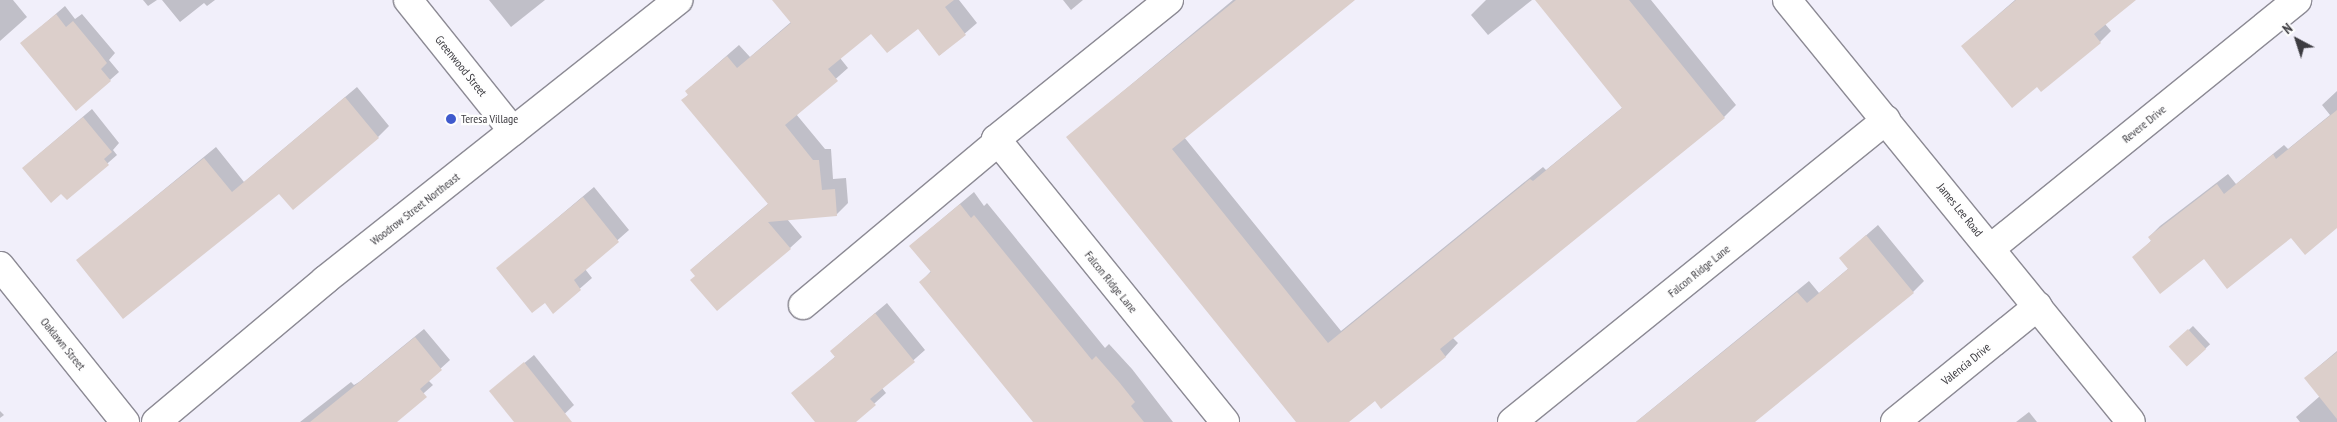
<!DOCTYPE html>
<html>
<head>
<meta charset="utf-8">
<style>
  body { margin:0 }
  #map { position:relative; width:2337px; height:422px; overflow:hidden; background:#f1effa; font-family:"PT Sans Narrow",sans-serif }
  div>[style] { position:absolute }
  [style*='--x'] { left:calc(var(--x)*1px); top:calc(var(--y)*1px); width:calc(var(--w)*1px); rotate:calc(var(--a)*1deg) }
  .shadow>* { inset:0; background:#0003; transform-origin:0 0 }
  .building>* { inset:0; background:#dccfcb; transform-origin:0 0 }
  .roads { filter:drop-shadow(1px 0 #8c8a94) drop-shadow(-1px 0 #8c8a94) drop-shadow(0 1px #8c8a94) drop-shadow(0 -1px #8c8a94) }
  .minor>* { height:28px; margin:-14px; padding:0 14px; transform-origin:14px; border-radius:14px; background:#fff }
  .dots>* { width:14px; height:14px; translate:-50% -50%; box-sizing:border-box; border:2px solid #fefefe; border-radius:50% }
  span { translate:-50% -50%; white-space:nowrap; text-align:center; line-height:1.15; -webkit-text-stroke:4.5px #fefefe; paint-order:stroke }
  .street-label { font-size:12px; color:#3d3c41 }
  .poi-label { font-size:12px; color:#3d3c41 }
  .left { translate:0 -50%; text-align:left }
  .north { position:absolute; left:2272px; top:15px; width:50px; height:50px; -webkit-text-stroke:4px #fefefe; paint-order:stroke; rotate:320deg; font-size:14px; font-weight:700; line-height:20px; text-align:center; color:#3d3c41 }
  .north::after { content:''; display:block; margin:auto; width:18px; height:22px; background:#3d3c41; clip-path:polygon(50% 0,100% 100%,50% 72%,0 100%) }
</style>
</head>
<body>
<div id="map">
  <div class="shadow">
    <i style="clip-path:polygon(0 0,13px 0,27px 17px,0 41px)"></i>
    <i style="clip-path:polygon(143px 0,157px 0,148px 6px)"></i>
    <i style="clip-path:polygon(162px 0,215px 0,207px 6px,204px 3px,180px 22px)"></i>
    <i style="clip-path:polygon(489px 0,545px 0,511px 27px)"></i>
    <i style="clip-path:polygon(813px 0,959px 0,977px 23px,940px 55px,918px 27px,872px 32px,840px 58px,848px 68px,796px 114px,825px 149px,831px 149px,833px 179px,846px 178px,848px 203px,836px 215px,787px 219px,802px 237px,790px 248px,696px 276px,691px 270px,703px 259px,769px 203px,683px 100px,689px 94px,686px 91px,739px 45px,750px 57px,791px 22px)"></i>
    <i style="clip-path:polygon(1063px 0,1083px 0,1071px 10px)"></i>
    <i style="clip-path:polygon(1233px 0,1354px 0,1184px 137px,1341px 331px,1543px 167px,1546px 170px,1623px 107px,1537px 0,1651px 0,1736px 105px,1724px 117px,1452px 337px,1458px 343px,1446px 356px,1382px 407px,1375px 399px,1347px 422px,1297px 422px,1068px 137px)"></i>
    <i style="clip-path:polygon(1486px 0,1532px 0,1488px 35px,1471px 15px)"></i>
    <i style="clip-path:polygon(2015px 0,2134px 0,2105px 24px,2111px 31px,2100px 42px,2041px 90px,2037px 86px,1962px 46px)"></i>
    <i style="clip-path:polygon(65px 6px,75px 19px,82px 14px,115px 53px,109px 60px,119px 72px,110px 80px,22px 43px)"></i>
    <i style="clip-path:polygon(357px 87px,389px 126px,378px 137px,78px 260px,216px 147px,244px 182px)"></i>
    <i style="clip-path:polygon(2337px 91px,2337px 226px,2204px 258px,2134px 257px,2152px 240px,2149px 237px,2160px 226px,2228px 174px,2236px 184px,2284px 145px,2288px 149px,2330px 115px,2322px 105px)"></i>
    <i style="clip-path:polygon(92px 109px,119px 143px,113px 150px,117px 155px,67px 199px,32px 160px)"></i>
    <i style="clip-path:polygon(594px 187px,629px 230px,585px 269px,592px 278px,553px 312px,545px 301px,498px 268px)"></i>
    <i style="clip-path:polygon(974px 192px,984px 206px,987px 203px,1105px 348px,1109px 344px,1132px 369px,1173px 422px,1055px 422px,921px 282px,931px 271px,910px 246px)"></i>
    <i style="clip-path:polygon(1878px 225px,1924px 281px,1913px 292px,1753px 422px,1636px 422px,1809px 281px,1819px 293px,1849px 268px,1840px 258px)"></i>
    <i style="clip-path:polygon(887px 303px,925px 350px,882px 388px,886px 393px,854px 422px,817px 422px,793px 393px,836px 356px,843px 340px)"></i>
    <i style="left:2193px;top:326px;width:25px;height:30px;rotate:47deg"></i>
    <i style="clip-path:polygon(424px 329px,450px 360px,428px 380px,433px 385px,391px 422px,300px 422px,351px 382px,354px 385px,359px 382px)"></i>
    <i style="clip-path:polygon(2337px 351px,2337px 422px,2300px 422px,2296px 417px,2320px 396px,2305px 378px)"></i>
    <i style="clip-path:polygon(534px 355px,574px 405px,556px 422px,516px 422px,491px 391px)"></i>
    <i style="clip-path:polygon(0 411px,4px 415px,0 418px)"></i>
    <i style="clip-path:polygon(2029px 412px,2037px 422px,2016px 422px)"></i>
  </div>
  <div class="building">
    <i style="clip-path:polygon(772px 0,954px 0,945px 7px,966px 35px,939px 56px,918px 29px,887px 53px,871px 34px,828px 69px,838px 81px,785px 125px,813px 160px,819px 160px,822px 190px,835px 189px,837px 216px,768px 222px,791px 249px,717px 311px,690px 280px,695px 276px,690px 270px,768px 204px,681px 100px,688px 95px,685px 91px,727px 56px,737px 68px,791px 23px)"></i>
    <i style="clip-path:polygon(1236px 0,1355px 0,1172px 149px,1328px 343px,1530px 179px,1533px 181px,1622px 108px,1535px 0,1629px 0,1725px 118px,1440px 349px,1446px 357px,1381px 409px,1375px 401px,1349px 422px,1296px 422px,1066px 137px)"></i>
    <i style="clip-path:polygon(2016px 0,2136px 0,2094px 34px,2101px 43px,2041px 92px,2037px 87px,2012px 108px,1961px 46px)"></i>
    <i style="clip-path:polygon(56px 14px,66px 27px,73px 21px,97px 50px,107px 63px,101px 69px,111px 81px,76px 111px,20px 43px)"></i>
    <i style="clip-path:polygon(345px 97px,379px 138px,293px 210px,279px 194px,123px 319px,76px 260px,204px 158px,232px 192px)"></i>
    <i style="clip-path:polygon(2337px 110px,2337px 228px,2305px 255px,2291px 238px,2227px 289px,2204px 259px,2160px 294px,2132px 257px,2151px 241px,2148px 237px,2217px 184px,2224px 194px,2273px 154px,2276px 159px)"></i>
    <i style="clip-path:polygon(83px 117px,112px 152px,104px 159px,109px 165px,67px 200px,61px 194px,51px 203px,22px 168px)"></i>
    <i style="clip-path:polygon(583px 197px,619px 242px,574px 280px,581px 290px,553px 314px,545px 303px,532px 313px,496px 268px)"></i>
    <i style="clip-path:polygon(960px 204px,971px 218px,974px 215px,1092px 360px,1096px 356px,1119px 382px,1135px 402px,1131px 406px,1144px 422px,1033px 422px,919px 282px,931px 272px,909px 246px)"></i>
    <i style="clip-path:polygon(1866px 235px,1914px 293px,1755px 422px,1636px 422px,1797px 292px,1807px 303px,1848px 269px,1839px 258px)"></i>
    <i style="clip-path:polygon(875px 313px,915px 362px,870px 399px,876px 405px,856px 422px,815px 422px,791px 393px,835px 357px,830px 351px)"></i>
    <i style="left:2188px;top:329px;width:27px;height:26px;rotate:48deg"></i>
    <i style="clip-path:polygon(415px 337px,442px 370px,420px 389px,427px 397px,397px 422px,310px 422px)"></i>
    <i style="clip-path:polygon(2337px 352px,2337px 419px,2304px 378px)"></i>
    <i style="clip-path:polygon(524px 362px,572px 422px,514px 422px,489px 391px)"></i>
  </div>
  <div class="roads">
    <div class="minor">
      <i style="--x:408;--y:0;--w:168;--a:51.3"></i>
      <i style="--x:1169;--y:0;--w:222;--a:141.2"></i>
      <i style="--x:996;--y:139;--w:364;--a:51"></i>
      <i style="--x:1787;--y:0;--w:544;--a:50.81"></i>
      <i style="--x:1991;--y:248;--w:394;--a:-39"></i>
      <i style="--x:0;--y:266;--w:200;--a:51.3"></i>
      <i style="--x:803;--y:305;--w:254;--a:-39.9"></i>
      <i style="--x:156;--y:422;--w:221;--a:-40"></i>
      <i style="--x:325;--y:280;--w:451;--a:-38.4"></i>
      <i style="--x:1512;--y:422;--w:481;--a:-38.9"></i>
      <i style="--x:1895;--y:422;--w:184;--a:-39"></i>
    </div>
  </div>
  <div class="dots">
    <i style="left:451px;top:119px;background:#3f5acd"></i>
  </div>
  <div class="street-label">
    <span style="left:461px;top:66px;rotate:51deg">Greenwood Street</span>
    <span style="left:2144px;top:124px;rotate:-39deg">Revere Drive</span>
    <span style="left:415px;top:209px;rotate:-38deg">Woodrow Street Northeast</span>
    <span style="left:1960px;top:210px;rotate:51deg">James Lee Road</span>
    <span style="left:1699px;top:271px;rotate:-39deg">Falcon Ridge Lane</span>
    <span style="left:1111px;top:282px;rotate:51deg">Falcon Ridge Lane</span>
    <span style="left:63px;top:344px;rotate:51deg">Oaklawn Street</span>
    <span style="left:1966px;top:364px;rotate:-39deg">Valencia Drive</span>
  </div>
  <div class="poi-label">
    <span class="left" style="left:461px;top:119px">Teresa Village</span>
  </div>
  <div class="north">N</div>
</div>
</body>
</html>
